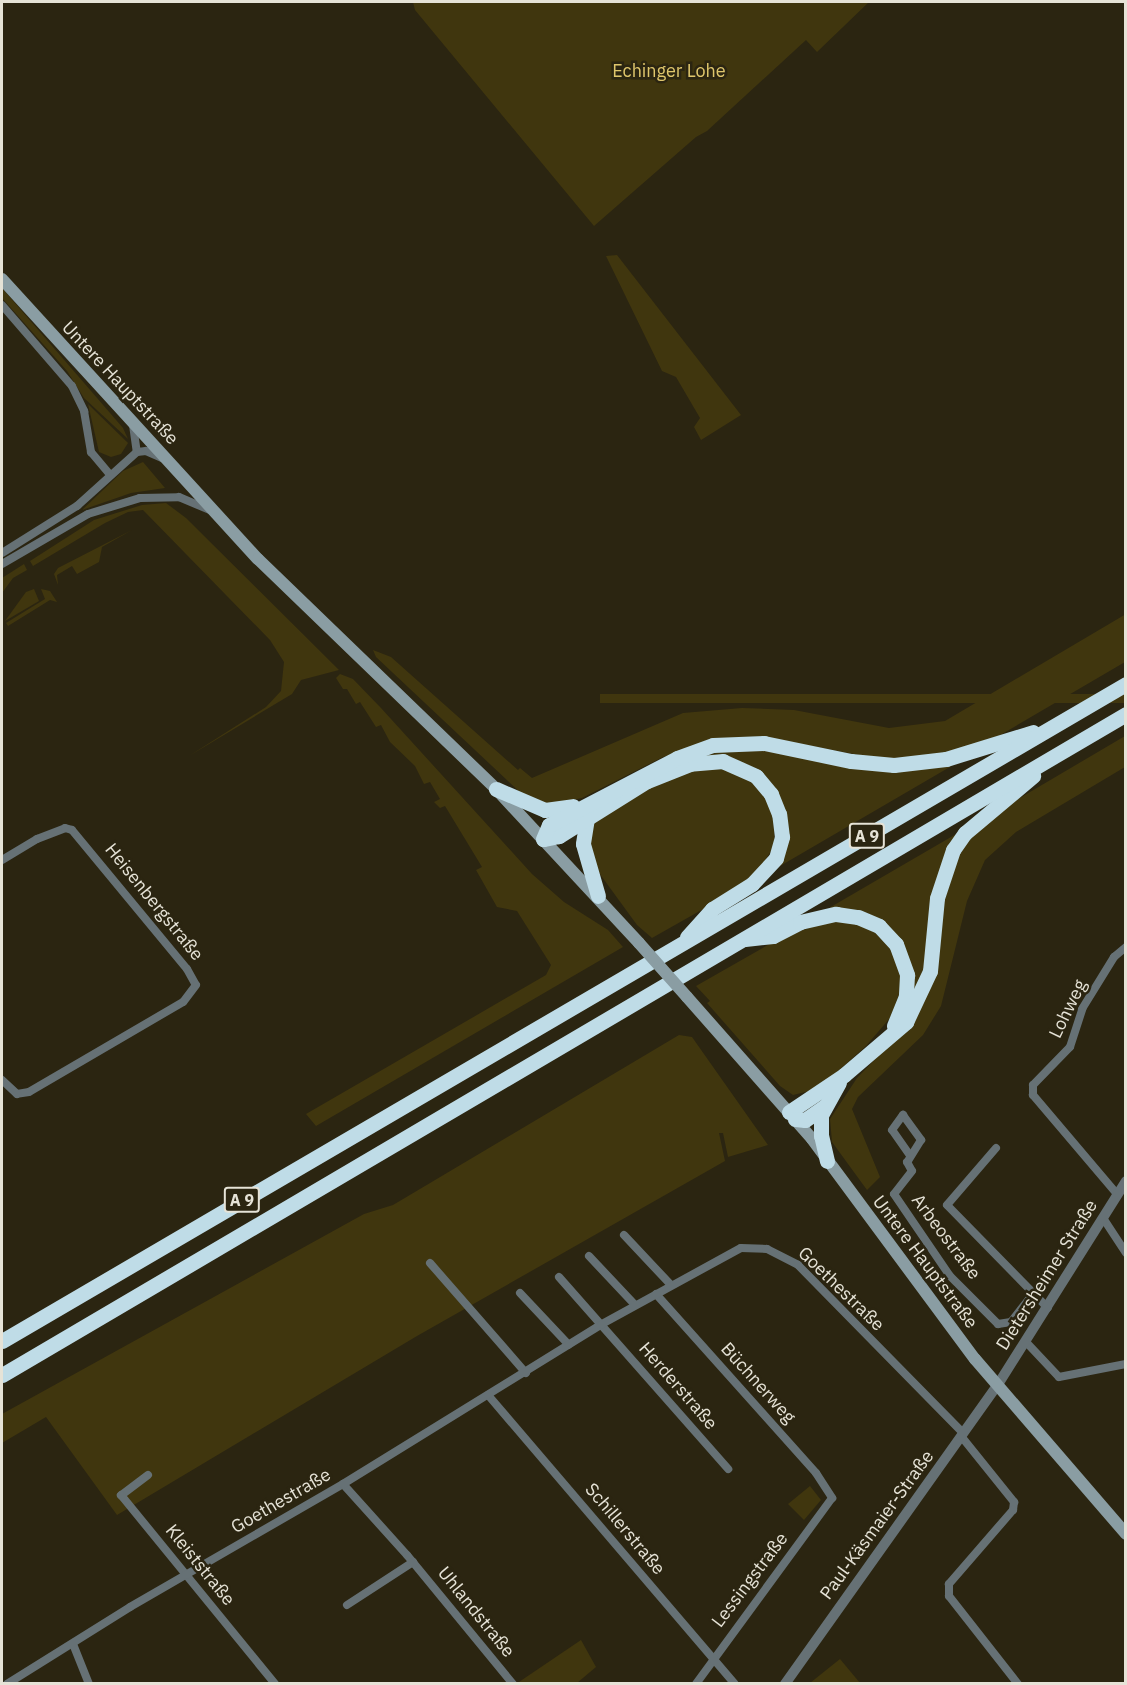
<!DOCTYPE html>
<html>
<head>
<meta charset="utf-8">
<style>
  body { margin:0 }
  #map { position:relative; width:1127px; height:1685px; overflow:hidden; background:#2b2511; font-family:"IBM Plex Sans",sans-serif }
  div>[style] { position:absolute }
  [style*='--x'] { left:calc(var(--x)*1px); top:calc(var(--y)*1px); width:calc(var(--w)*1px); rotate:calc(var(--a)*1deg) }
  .green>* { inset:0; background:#40360e; transform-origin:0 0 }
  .minor>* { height:8px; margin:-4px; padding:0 4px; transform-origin:4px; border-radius:4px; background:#667175 }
  .tertiary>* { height:10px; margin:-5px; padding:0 5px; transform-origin:5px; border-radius:5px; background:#667175 }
  .secondary>* { height:12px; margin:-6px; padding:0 6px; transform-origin:6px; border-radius:6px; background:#8a9da3 }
  .motorway>* { height:15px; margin:-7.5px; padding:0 7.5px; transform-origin:7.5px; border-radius:7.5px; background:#bfdce7 }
  .secondary-bridge>* { height:12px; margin:-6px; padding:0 6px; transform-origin:6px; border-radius:6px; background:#8a9da3 }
  span { translate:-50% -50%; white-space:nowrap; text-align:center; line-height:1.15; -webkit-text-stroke:5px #2b2511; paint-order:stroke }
  .shield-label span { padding:2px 4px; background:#2b2511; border:2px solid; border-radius:4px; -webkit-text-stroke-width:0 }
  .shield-label { font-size:16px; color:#e6e3d7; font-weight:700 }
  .park-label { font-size:18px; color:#dfc66c }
  .street-label { font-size:18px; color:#e6e3d7 }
  .frame { position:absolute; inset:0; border:3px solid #e6e3d7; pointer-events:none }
</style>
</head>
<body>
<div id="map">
  <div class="green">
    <i style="clip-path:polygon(413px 2px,869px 2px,817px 52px,806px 40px,707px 131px,696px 137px,594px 226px,415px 10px)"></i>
    <i style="clip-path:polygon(617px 255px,741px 415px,701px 440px,694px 427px,700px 418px,676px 377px,662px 371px,606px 256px)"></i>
    <i style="clip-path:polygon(2px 288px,123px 428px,128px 439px,84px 398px,67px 371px,2px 298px)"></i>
    <i style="clip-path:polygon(88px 404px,128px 443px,121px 454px,111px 457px,99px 452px)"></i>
    <i style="clip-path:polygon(143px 462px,165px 488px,131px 493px,82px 510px,123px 471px)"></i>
    <i style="clip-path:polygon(166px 503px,186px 518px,339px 670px,301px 680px,292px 694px,189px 756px,266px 707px,281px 691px,284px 662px,270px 640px,143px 510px,128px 512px,105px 523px,33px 566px,30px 561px,94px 520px,142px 505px)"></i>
    <i style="clip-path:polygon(132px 530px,102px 547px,99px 562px,77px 574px,72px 566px,57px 575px,58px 585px,54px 574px,58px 568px)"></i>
    <i style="clip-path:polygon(24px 564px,27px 570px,13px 578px,2px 593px,2px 578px)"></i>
    <i style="clip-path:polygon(34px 589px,39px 601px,5px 621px,26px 592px)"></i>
    <i style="clip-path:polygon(41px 589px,50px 591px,57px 602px,50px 600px,8px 626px,6px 623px,45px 599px)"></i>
    <i style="clip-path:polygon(1126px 614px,1125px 662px,997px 737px,949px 754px,880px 759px,780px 740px,728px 738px,663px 757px,582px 798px,550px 805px,526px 798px,509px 782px,376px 657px,373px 650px,391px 657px,518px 770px,520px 768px,532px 778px,683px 713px,742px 708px,794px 710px,889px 728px,945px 721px)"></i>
    <i style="clip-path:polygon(340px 674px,353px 679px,381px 708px,532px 874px,564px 902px,608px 930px,623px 947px,316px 1126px,306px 1114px,546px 975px,551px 965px,517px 911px,497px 907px,476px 870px,482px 867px,445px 806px,440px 808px,434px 802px,440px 799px,430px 782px,424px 784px,415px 766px,390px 742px,381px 725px,376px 727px,360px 702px,356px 704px,347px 689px,343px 689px,336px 678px)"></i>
    <i style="left:1125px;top:694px;width:9px;height:525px;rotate:90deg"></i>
    <i style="clip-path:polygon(1125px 736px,1125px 767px,1016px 832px,985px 860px,967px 901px,941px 1006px,923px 1035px,858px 1097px,852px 1109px,880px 1177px,867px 1190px,832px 1142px,830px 1119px,857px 1078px,910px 1023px,950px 868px,973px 834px,1013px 802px)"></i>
    <i style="clip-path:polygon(733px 748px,952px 763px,955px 764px,775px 869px,779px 861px,773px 788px,700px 757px)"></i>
    <i style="clip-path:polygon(715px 765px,752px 779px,772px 805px,775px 845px,751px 882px,652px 938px,637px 925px,594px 866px,587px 842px,594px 821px,611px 808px,674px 775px)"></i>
    <i style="clip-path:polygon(963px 830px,926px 967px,909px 1010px,913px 976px,903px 943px,868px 913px,829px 908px)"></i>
    <i style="clip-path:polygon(829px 921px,855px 923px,876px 933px,891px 948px,900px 974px,900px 992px,890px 1018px,866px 1046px,818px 1089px,793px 1095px,780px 1086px,707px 1003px,710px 1001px,696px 986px,780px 938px)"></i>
    <i style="clip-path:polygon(679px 1035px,692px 1037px,768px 1145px,728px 1157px,723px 1133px,719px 1133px,725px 1161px,417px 1336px,117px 1515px,46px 1417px,2px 1443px,2px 1414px,364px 1214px,393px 1205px)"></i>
    <i style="clip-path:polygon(810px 1486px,821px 1500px,804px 1520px,788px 1504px)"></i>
    <i style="clip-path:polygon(581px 1640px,596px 1667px,577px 1683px,516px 1684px)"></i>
    <i style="clip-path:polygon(840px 1659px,860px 1683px,810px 1683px)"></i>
  </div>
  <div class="minor">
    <i style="--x:2;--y:305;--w:107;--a:49.2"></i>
    <i style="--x:72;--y:386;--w:28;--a:64"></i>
    <i style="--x:84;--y:411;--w:42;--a:80.3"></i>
    <i style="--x:91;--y:452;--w:30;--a:50"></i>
    <i style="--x:133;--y:425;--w:27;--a:82"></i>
    <i style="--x:2;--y:553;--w:89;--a:-32.1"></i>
    <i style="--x:77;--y:506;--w:81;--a:-42"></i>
    <i style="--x:137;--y:452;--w:9;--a:-6"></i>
    <i style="--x:146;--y:451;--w:17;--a:24"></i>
    <i style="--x:2;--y:564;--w:99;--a:-30.2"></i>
    <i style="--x:88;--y:514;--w:54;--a:-17.1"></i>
    <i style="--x:140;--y:498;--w:39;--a:-1"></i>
    <i style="--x:179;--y:497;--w:33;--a:23"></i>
    <i style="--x:2;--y:860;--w:41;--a:-31"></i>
    <i style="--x:37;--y:839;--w:30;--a:-21"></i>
    <i style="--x:65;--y:828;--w:7;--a:16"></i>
    <i style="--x:72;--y:830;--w:180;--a:50.4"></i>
    <i style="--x:187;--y:969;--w:18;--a:61"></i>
    <i style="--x:196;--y:985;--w:21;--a:127"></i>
    <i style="--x:183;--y:1002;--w:178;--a:149.7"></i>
    <i style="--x:29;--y:1092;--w:12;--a:171"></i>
    <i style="--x:17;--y:1094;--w:21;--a:-137"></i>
    <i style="--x:996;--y:1148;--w:75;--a:130.7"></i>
    <i style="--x:947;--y:1205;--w:144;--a:45.6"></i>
    <i style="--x:909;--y:1154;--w:29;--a:-125"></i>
    <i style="--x:892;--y:1130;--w:19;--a:-54"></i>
    <i style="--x:903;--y:1115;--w:31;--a:54"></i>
    <i style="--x:921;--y:1140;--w:26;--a:122"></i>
    <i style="--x:907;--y:1162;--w:10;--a:61"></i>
    <i style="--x:912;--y:1171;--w:29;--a:128"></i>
    <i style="--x:894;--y:1194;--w:99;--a:55.7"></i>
    <i style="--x:950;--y:1276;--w:68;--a:45"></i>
    <i style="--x:998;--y:1324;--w:13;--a:-9"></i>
    <i style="--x:1011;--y:1322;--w:36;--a:-52"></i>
    <i style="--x:1117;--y:1194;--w:130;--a:-130.3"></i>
    <i style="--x:1033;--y:1095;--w:10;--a:-90"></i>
    <i style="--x:1033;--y:1085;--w:53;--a:-45.8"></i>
    <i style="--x:1070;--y:1047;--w:40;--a:-72"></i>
    <i style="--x:1082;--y:1009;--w:61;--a:-58.4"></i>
    <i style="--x:1114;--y:957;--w:16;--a:-40"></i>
    <i style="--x:1103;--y:1218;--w:42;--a:56.7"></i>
    <i style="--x:624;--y:1235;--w:69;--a:46.8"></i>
    <i style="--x:589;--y:1256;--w:67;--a:46.8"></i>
    <i style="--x:430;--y:1263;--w:146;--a:48.9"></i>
    <i style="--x:559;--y:1277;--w:256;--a:48.6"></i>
    <i style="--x:520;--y:1293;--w:71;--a:46.7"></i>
    <i style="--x:656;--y:1294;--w:240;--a:48.2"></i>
    <i style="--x:816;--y:1473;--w:30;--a:57"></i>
    <i style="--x:832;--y:1498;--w:230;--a:126.2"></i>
    <i style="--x:1026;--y:1342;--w:48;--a:46.7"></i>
    <i style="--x:1059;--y:1377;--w:68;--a:-11"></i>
    <i style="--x:488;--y:1395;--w:380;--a:49.5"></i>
    <i style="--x:961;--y:1436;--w:85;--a:51.2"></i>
    <i style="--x:1014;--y:1502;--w:8;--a:97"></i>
    <i style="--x:1013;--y:1510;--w:98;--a:130.9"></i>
    <i style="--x:949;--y:1584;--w:12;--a:90"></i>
    <i style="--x:949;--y:1596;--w:112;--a:51.9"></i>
    <i style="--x:148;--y:1475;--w:34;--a:143"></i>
    <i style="--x:121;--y:1495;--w:244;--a:50.8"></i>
    <i style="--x:343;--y:1484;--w:96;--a:48"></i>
    <i style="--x:407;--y:1555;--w:167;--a:50.6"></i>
    <i style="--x:347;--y:1605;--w:79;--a:-33.1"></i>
    <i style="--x:73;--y:1644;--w:43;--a:68.2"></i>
    <i style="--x:7;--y:1684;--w:145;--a:-32"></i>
    <i style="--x:130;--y:1607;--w:246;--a:-30"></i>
    <i style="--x:343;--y:1484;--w:304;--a:-31.7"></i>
    <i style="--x:602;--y:1324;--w:158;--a:-28.7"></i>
    <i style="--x:741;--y:1248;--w:26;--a:2"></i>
    <i style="--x:767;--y:1249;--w:35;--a:27"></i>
    <i style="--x:798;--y:1265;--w:235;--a:45.5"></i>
  </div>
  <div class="tertiary">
    <i style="--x:785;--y:1684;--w:366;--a:-54.6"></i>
    <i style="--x:997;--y:1386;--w:242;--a:-57.8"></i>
  </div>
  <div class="secondary">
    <i style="--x:2;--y:279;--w:379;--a:47.6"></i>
    <i style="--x:258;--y:559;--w:331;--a:44"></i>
    <i style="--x:496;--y:789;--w:210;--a:47.1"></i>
    <i style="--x:687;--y:997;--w:189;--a:48.6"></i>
    <i style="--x:812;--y:1139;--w:274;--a:53.5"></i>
    <i style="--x:975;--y:1359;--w:231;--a:49.2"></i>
  </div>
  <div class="motorway">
    <i style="--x:496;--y:789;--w:53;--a:23.2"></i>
    <i style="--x:545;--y:810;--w:28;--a:-8"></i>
    <i style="--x:587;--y:818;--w:26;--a:99"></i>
    <i style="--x:583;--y:844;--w:54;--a:73.9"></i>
    <i style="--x:687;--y:937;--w:38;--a:-48"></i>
    <i style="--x:712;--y:909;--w:47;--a:-32"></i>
    <i style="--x:752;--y:884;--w:35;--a:-47"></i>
    <i style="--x:776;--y:858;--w:22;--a:-74"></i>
    <i style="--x:782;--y:837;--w:23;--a:-97"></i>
    <i style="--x:779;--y:814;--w:22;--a:-112"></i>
    <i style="--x:771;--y:794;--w:23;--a:-130"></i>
    <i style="--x:756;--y:776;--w:36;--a:-156"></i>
    <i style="--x:723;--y:761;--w:33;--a:175"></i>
    <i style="--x:690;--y:764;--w:46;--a:158.4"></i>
    <i style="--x:647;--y:781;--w:104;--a:148"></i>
    <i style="--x:559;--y:836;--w:16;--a:169"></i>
    <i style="--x:543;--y:839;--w:15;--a:-67"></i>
    <i style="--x:549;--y:825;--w:144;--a:-27.6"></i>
    <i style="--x:677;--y:758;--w:38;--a:-20"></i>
    <i style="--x:713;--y:745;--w:51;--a:-2.2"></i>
    <i style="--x:764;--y:743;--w:89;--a:11.7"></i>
    <i style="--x:851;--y:761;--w:43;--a:5.3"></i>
    <i style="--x:894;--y:765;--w:52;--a:-6.6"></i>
    <i style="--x:946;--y:759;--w:91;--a:-17.2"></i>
    <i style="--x:745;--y:939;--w:28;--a:-6"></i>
    <i style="--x:773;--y:936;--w:30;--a:-27"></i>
    <i style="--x:800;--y:922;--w:37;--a:-13"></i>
    <i style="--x:836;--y:914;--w:22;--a:8"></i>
    <i style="--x:858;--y:917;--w:23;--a:23"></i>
    <i style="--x:879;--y:926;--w:25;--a:47"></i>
    <i style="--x:896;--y:944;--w:33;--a:70"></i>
    <i style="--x:907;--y:975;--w:21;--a:93"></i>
    <i style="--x:906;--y:996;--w:32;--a:112"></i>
    <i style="--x:789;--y:1112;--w:66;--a:-33.9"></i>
    <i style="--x:844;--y:1075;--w:82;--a:-40.5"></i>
    <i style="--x:906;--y:1022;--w:56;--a:-64.8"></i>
    <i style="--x:930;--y:971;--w:73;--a:-84.5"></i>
    <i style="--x:937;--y:898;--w:51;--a:-71.6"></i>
    <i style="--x:953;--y:850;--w:21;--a:-55"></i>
    <i style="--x:965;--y:833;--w:89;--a:-40"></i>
    <i style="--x:795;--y:1119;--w:10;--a:6"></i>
    <i style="--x:805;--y:1120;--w:24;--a:-35"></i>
    <i style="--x:827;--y:1161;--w:26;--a:-103"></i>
    <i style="--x:821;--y:1136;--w:21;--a:-90"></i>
    <i style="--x:821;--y:1115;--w:37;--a:-61"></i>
    <i style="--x:2;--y:1341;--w:1302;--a:-30.31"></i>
    <i style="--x:2;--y:1375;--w:1304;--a:-30.46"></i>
  </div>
  <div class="secondary-bridge">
    <i style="--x:639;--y:943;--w:72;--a:48.4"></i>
  </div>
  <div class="shield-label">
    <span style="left:867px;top:836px">A 9</span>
    <span style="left:242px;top:1200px">A 9</span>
  </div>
  <div class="park-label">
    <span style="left:669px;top:71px">Echinger Lohe</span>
  </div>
  <div class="street-label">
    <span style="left:120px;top:383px;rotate:47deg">Untere Hauptstraße</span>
    <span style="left:154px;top:902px;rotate:51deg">Heisenbergstraße</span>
    <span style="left:1068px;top:1009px;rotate:-64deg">Lohweg</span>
    <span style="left:946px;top:1237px;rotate:53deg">Arbeostraße</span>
    <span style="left:925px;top:1262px;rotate:53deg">Untere Hauptstraße</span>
    <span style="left:1047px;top:1275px;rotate:-58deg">Dietersheimer Straße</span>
    <span style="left:841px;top:1289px;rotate:44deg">Goethestraße</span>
    <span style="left:758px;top:1383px;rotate:48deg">Büchnerweg</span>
    <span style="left:678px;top:1386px;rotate:49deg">Herderstraße</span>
    <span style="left:281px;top:1501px;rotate:-30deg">Goethestraße</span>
    <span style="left:877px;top:1525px;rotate:-54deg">Paul-Käsmaier-Straße</span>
    <span style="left:625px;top:1529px;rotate:50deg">Schillerstraße</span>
    <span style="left:200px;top:1565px;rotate:51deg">Kleiststraße</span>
    <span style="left:750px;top:1580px;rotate:-53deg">Lessingstraße</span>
    <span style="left:476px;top:1612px;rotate:51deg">Uhlandstraße</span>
  </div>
  <div class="frame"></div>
</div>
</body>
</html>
